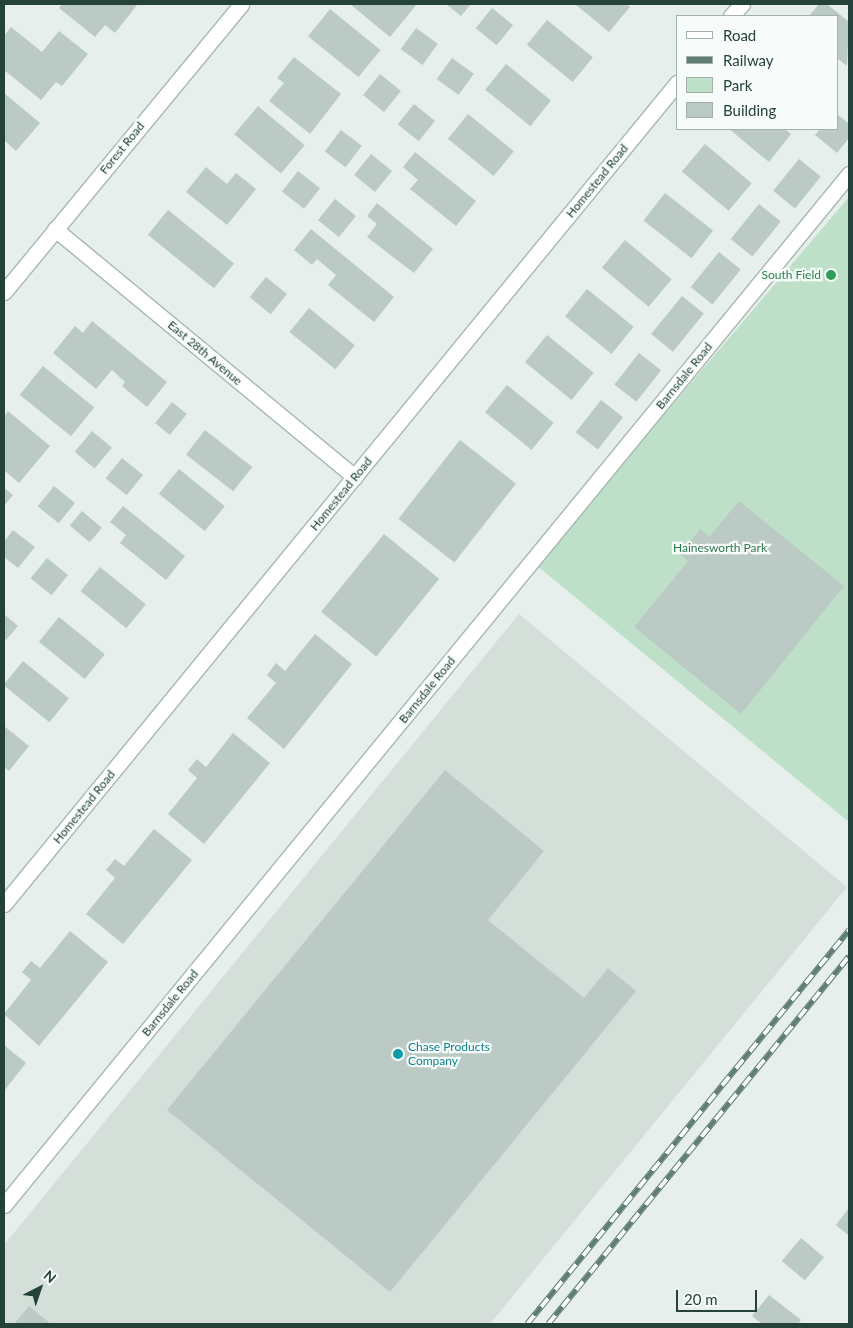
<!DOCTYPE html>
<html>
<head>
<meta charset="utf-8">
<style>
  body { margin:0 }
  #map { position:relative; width:853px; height:1328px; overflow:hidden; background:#e6efeb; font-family:Lato,sans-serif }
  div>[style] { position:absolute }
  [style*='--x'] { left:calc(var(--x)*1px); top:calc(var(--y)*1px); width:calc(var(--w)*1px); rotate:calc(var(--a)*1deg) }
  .built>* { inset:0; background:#d4dfda }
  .green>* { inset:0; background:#bfe0c8 }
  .building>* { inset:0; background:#bbcac4; transform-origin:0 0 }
  .roads { filter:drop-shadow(1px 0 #a8b8b2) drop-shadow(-1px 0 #a8b8b2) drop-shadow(0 1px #a8b8b2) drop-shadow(0 -1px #a8b8b2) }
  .minor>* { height:15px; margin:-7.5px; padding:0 7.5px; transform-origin:7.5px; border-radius:7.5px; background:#fff }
  .rail>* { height:5.5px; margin-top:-2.75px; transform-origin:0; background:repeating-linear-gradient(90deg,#f7fbf9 0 11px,#5f7d75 0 22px); box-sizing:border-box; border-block:1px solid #5f7d75 }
  .dots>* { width:14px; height:14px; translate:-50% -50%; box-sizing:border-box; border:2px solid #f7fbf9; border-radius:50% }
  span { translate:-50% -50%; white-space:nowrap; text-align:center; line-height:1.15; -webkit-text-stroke:4.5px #f7fbf9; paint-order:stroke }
  .street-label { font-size:12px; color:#24423a }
  .leisure-label { font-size:12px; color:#27864d }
  .right { translate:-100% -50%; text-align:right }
  .park-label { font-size:12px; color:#2d7a4b }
  .culture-label { font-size:12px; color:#0d838f }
  .left { translate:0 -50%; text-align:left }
  .frame { position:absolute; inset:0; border:5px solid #24423a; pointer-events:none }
  .legend { position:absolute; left:676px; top:15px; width:162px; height:115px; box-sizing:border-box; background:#f7fbf9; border:1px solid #a3b1ad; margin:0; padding:6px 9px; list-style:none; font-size:15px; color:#24423a }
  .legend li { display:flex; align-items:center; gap:10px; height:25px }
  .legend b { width:25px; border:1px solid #a3b1ad }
  .north { position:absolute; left:15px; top:1263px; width:50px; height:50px; -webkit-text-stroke:4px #f7fbf9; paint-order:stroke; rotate:41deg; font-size:14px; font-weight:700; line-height:20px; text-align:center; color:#24423a }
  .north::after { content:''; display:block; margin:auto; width:18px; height:22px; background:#24423a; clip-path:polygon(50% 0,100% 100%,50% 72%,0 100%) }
  .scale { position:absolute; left:676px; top:1290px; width:81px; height:22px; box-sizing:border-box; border:2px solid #24423a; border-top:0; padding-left:6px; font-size:15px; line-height:18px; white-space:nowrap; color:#24423a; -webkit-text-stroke:4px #f7fbf9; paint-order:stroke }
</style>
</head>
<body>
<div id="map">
  <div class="built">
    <i style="clip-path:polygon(519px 614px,847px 887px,490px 1324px,4px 1324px,4px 1245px)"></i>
  </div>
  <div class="green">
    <i style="clip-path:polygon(849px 197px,849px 822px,536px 565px)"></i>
  </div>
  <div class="building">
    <i style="clip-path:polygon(62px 4px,136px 4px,137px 5px,115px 33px,105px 25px,95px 37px,59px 8px)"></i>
    <i style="clip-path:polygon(350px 4px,417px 4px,390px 37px)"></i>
    <i style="clip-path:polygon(446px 4px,471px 4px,461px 16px)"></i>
    <i style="clip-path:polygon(575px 4px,626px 4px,630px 7px,609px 32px)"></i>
    <i style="clip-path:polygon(819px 4px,827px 4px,849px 22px,847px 66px,837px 58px,837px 16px,809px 16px)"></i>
    <i style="left:492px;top:8px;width:27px;height:26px;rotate:39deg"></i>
    <i style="left:330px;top:9px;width:65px;height:35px;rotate:39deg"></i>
    <i style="left:547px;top:20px;width:59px;height:32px;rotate:39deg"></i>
    <i style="clip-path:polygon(11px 27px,42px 52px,59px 31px,88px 54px,62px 86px,56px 82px,41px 100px,4px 70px,4px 36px)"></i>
    <i style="left:416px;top:28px;width:27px;height:26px;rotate:36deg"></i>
    <i style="clip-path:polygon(294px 57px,341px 94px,310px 134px,269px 101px,284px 83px,277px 78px)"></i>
    <i style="left:452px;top:58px;width:27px;height:26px;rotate:36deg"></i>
    <i style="left:506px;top:64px;width:58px;height:33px;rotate:39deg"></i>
    <i style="left:380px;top:74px;width:27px;height:27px;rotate:39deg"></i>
    <i style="clip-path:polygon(4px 93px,40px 123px,16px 151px,4px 140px)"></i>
    <i style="left:414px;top:104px;width:27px;height:26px;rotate:39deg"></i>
    <i style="left:258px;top:106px;width:61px;height:37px;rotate:40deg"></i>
    <i style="left:468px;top:114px;width:59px;height:32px;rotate:39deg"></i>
    <i style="clip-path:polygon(837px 114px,849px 124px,849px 138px,837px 153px,815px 135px,820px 129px,837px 129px)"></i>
    <i style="clip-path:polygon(729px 129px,785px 129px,791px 134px,769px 162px)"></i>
    <i style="left:341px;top:130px;width:26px;height:27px;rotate:37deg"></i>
    <i style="left:705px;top:144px;width:61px;height:36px;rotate:40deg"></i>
    <i style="clip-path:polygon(415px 152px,476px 201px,456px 226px,410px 189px,418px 180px,403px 167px)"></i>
    <i style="left:371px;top:154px;width:27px;height:27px;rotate:39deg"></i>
    <i style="left:799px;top:159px;width:28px;height:41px;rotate:39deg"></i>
    <i style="clip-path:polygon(206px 167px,227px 184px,236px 173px,256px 189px,227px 225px,186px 192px)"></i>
    <i style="left:298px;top:171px;width:28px;height:26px;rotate:38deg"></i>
    <i style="left:665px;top:193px;width:61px;height:35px;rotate:38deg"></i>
    <i style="left:335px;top:199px;width:27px;height:27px;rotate:39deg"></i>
    <i style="clip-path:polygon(377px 203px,433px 249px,414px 273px,367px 237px,377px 224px,367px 216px)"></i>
    <i style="left:759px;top:204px;width:28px;height:45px;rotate:39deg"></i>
    <i style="left:168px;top:210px;width:85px;height:32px;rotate:39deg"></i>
    <i style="clip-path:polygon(311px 229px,394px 297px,374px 322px,328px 285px,336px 275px,317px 259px,312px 265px,294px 250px)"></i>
    <i style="left:625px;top:240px;width:61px;height:36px;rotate:40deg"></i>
    <i style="left:719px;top:252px;width:28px;height:45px;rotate:39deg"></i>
    <i style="left:266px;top:277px;width:27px;height:26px;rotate:39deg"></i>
    <i style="left:587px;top:289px;width:60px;height:35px;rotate:39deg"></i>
    <i style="left:682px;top:296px;width:28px;height:49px;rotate:39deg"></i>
    <i style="left:309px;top:308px;width:59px;height:31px;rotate:39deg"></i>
    <i style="clip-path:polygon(92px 321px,167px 382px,147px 407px,122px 386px,125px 382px,112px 370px,96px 389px,53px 353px,75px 326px,83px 333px)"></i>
    <i style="left:547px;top:335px;width:60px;height:35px;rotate:39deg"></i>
    <i style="left:639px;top:353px;width:28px;height:40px;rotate:38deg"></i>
    <i style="left:43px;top:366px;width:66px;height:37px;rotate:39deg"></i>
    <i style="left:507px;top:385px;width:60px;height:35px;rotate:39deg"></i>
    <i style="left:601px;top:400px;width:28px;height:41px;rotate:38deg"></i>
    <i style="left:172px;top:402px;width:19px;height:27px;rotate:39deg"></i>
    <i style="clip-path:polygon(8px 411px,50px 446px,19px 483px,4px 470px,4px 417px)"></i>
    <i style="left:205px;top:430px;width:60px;height:31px;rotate:38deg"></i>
    <i style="left:92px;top:431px;width:26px;height:27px;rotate:40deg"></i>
    <i style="left:460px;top:440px;width:71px;height:100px;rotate:38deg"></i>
    <i style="left:122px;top:458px;width:27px;height:26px;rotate:39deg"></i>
    <i style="left:179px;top:469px;width:59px;height:32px;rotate:39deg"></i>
    <i style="left:54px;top:486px;width:27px;height:26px;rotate:39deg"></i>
    <i style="clip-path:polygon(4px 488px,13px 495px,4px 506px)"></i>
    <i style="clip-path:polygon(739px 501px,844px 586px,741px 714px,634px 627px,688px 561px,680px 554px,700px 529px,709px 537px)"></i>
    <i style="clip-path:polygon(123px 506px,185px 556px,166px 580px,120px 543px,126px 535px,110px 522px)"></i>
    <i style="left:82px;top:511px;width:26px;height:19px;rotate:40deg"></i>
    <i style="clip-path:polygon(13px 530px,35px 547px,18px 568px,4px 557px,4px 542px)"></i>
    <i style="left:384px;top:534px;width:71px;height:100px;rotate:39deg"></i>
    <i style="left:47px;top:558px;width:27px;height:26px;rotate:39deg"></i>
    <i style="left:100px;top:567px;width:59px;height:31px;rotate:39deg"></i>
    <i style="clip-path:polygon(4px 614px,18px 626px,6px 640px,4px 638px)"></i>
    <i style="left:59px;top:617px;width:59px;height:32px;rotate:39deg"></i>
    <i style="clip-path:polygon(315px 634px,352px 664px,284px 749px,247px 718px,276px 683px,267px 675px,276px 663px,285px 671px)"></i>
    <i style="left:23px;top:661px;width:59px;height:31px;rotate:39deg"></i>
    <i style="clip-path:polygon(4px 726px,29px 746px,9px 771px,4px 767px)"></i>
    <i style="clip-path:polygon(233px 733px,270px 763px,204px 844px,168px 814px,197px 778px,188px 770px,197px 759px,206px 767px)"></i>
    <i style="clip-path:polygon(445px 770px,544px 851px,488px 920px,584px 998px,608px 968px,636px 991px,390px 1292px,167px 1110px)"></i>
    <i style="clip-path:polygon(154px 829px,192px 860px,123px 944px,86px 914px,115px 878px,106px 870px,115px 859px,124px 866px)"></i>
    <i style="clip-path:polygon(70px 931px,108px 962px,39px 1046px,4px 1014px,31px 980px,22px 972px,31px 961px,40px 968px)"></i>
    <i style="clip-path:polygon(4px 1045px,26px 1063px,4px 1091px)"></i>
    <i style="clip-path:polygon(849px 1208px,849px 1236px,836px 1225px)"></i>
    <i style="left:801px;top:1238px;width:30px;height:30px;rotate:40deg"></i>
    <i style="clip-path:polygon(769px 1295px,801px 1320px,798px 1324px,762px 1324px,752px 1316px)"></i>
    <i style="clip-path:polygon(29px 1306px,51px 1324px,14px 1324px)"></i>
  </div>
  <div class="roads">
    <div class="minor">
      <i style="--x:731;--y:16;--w:16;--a:-47"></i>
      <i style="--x:55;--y:229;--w:389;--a:39.6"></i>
      <i style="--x:4;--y:292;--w:373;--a:-50.5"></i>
      <i style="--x:4;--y:904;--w:1062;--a:-50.66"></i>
      <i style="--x:4;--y:1205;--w:1333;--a:-50.66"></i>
    </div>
  </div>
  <div class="rail">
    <i style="--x:527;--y:1324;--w:509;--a:-50.74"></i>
    <i style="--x:548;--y:1324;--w:475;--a:-50.7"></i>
  </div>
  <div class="dots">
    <i style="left:831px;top:275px;background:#2e9e5b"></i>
    <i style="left:398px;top:1054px;background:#0f9aa8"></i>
  </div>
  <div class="street-label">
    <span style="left:122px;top:148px;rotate:-51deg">Forest Road</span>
    <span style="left:597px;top:181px;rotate:-51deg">Homestead Road</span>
    <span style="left:205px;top:353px;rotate:40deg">East 28th Avenue</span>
    <span style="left:684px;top:376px;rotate:-51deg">Barnsdale Road</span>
    <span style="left:341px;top:494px;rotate:-51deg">Homestead Road</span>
    <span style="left:427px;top:690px;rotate:-51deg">Barnsdale Road</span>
    <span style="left:84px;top:807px;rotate:-51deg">Homestead Road</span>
    <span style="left:170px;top:1003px;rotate:-51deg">Barnsdale Road</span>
  </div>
  <div class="leisure-label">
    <span class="right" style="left:821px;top:275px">South Field</span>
  </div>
  <div class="park-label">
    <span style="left:720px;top:548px">Hainesworth Park</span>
  </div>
  <div class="culture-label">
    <span class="left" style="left:408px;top:1054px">Chase Products<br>Company</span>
  </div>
  <div class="frame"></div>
  <ul class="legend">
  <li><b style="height:6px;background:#fff"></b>Road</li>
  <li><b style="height:6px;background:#5f7d75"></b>Railway</li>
  <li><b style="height:14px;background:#bfe0c8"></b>Park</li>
  <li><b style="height:14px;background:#bbcac4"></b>Building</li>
  </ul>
  <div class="north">N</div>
  <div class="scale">20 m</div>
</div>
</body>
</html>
